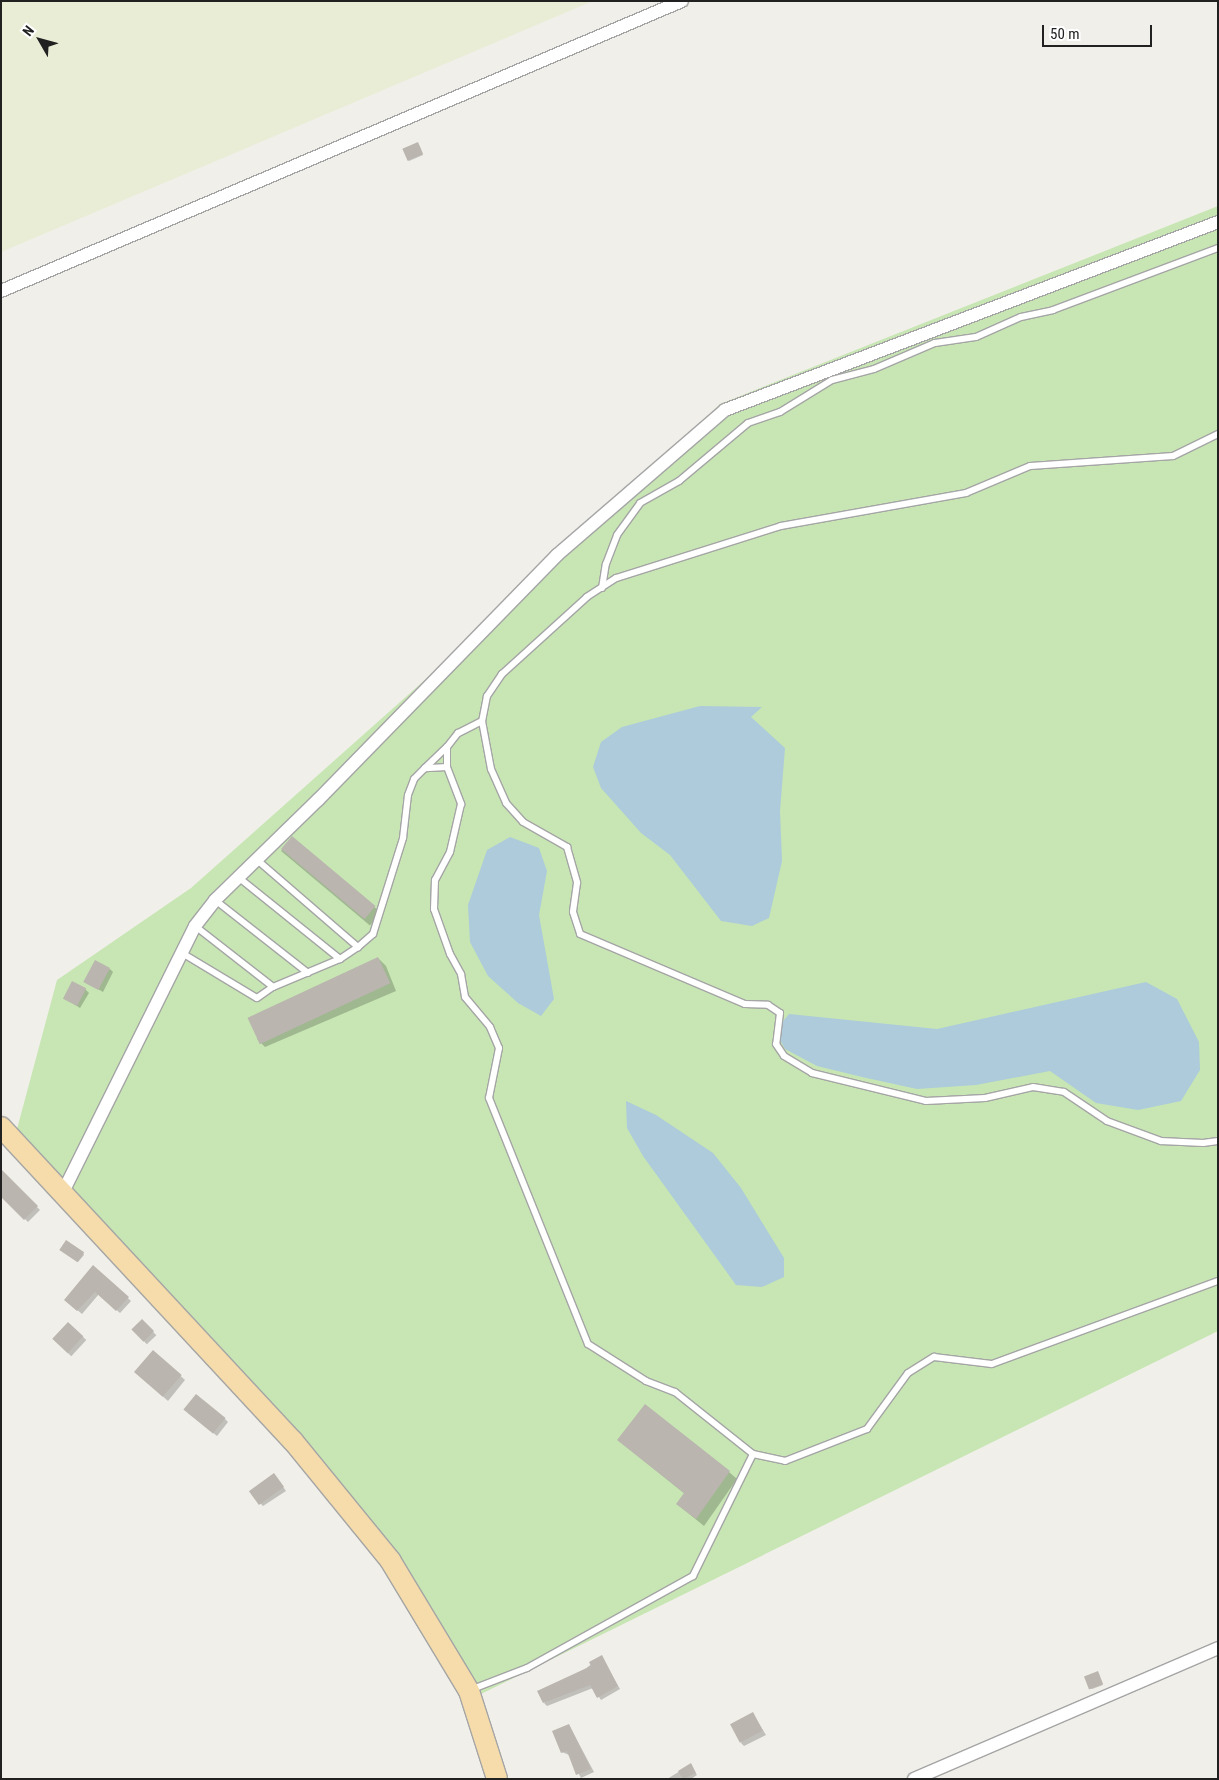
<!DOCTYPE html>
<html>
<head>
<meta charset="utf-8">
<style>
  body { margin:0 }
  #map { position:relative; width:1219px; height:1780px; overflow:hidden; background:#f1efe9; font-family:"Roboto Condensed",sans-serif }
  div>[style] { position:absolute }
  [style*='--x'] { left:calc(var(--x)*1px); top:calc(var(--y)*1px); width:calc(var(--w)*1px); rotate:calc(var(--a)*1deg) }
  .farmland>* { inset:0; background:#e9edd6 }
  .grass>* { inset:0; background:#c7e6b4 }
  .water>* { inset:0; background:#adcbda }
  .shadow>* { inset:0; background:#0003; transform-origin:0 0 }
  .building>* { inset:0; background:#bab5ae; transform-origin:0 0 }
  .roads { filter:drop-shadow(1px 0 #a5a5a5) drop-shadow(-1px 0 #a5a5a5) drop-shadow(0 1px #a5a5a5) drop-shadow(0 -1px #a5a5a5) }
  .service>* { height:6px; margin:-3px; padding:0 3px; transform-origin:3px; border-radius:3px; background:#fff }
  .minor>* { height:12px; margin:-6px; padding:0 6px; transform-origin:6px; border-radius:6px; background:#fff }
  .primary>* { height:20px; margin:-10px; padding:0 10px; transform-origin:10px; border-radius:10px; background:#f5dcaa }
  span { translate:-50% -50%; white-space:nowrap; text-align:center; line-height:1.15; -webkit-text-stroke:4.5px #fff; paint-order:stroke }
  .frame { position:absolute; inset:0; border:2px solid #212121; pointer-events:none }
  .north { position:absolute; left:15px; top:15px; width:50px; height:50px; -webkit-text-stroke:4px #fff; paint-order:stroke; rotate:308deg; font-size:14px; font-weight:700; line-height:20px; text-align:center; color:#212121 }
  .north::after { content:''; display:block; margin:auto; width:18px; height:22px; background:#212121; clip-path:polygon(50% 0,100% 100%,50% 72%,0 100%) }
  .scale { position:absolute; left:1042px; top:25px; width:110px; height:22px; box-sizing:border-box; border:2px solid #212121; border-top:0; padding-left:6px; font-size:15px; line-height:18px; white-space:nowrap; color:#212121; -webkit-text-stroke:4px #fff; paint-order:stroke }
</style>
</head>
<body>
<div id="map">
  <div class="farmland">
    <i style="clip-path:polygon(1px 1px,593px 1px,1px 252px)"></i>
  </div>
  <div class="grass">
    <i style="clip-path:polygon(1218px 206px,1218px 1331px,477px 1696px,379px 1542px,17px 1129px,57px 980px,191px 888px,571px 550px,720px 404px)"></i>
  </div>
  <div class="water">
    <i style="clip-path:polygon(700px 706px,762px 707px,751px 717px,785px 748px,780px 811px,782px 861px,769px 918px,752px 926px,721px 921px,670px 855px,641px 833px,601px 788px,593px 767px,601px 742px,622px 727px)"></i>
    <i style="clip-path:polygon(510px 837px,539px 848px,547px 871px,539px 915px,554px 999px,541px 1016px,518px 1003px,488px 976px,470px 942px,468px 905px,487px 850px)"></i>
    <i style="clip-path:polygon(1146px 982px,1177px 999px,1199px 1042px,1200px 1070px,1181px 1101px,1138px 1110px,1096px 1103px,1050px 1071px,976px 1085px,917px 1089px,862px 1077px,817px 1066px,785px 1049px,775px 1031px,789px 1014px,937px 1029px)"></i>
    <i style="clip-path:polygon(626px 1101px,656px 1115px,713px 1153px,741px 1188px,784px 1258px,784px 1277px,762px 1287px,736px 1285px,643px 1156px,627px 1128px)"></i>
  </div>
  <div class="shadow">
    <i style="clip-path:polygon(419px 145px,423px 155px,409px 161px,407px 160px)"></i>
    <i style="left:292px;top:838px;width:116px;height:17px;rotate:40deg"></i>
    <i style="clip-path:polygon(378px 958px,386px 966px,396px 991px,265px 1047px,257px 1039px)"></i>
    <i style="clip-path:polygon(110px 969px,113px 972px,103px 992px,86px 982px)"></i>
    <i style="clip-path:polygon(85px 989px,89px 993px,80px 1008px,64px 998px)"></i>
    <i style="clip-path:polygon(6px 1176px,40px 1210px,28px 1222px,1px 1195px)"></i>
    <i style="clip-path:polygon(62px 1251px,83px 1253px,84px 1255px,78px 1262px)"></i>
    <i style="clip-path:polygon(93px 1266px,131px 1301px,120px 1313px,99px 1294px,82px 1314px,69px 1303px)"></i>
    <i style="left:142px;top:1320px;width:21px;height:13px;rotate:47deg"></i>
    <i style="left:68px;top:1323px;width:25px;height:22px;rotate:43deg"></i>
    <i style="clip-path:polygon(153px 1351px,185px 1380px,168px 1401px,139px 1375px)"></i>
    <i style="clip-path:polygon(188px 1413px,225px 1419px,228px 1422px,217px 1436px)"></i>
    <i style="clip-path:polygon(618px 1440px,729px 1472px,737px 1479px,704px 1526px,677px 1504px,685px 1494px)"></i>
    <i style="clip-path:polygon(277px 1478px,286px 1491px,263px 1506px,260px 1503px)"></i>
    <i style="clip-path:polygon(601px 1656px,620px 1689px,601px 1700px,593px 1688px,547px 1706px,544px 1703px)"></i>
    <i style="clip-path:polygon(1099px 1674px,1103px 1685px,1092px 1689px,1090px 1688px)"></i>
    <i style="clip-path:polygon(753px 1714px,766px 1735px,744px 1746px,741px 1743px)"></i>
    <i style="clip-path:polygon(569px 1725px,594px 1772px,581px 1778px,569px 1755px,562px 1752px)"></i>
    <i style="clip-path:polygon(690px 1765px,697px 1775px,691px 1779px,667px 1779px)"></i>
  </div>
  <div class="building">
    <i style="left:418px;top:142px;width:13px;height:17px;rotate:67deg"></i>
    <i style="left:292px;top:836px;width:109px;height:17px;rotate:40deg"></i>
    <i style="left:378px;top:957px;width:29px;height:144px;rotate:65deg"></i>
    <i style="left:95px;top:960px;width:17px;height:25px;rotate:28deg"></i>
    <i style="left:72px;top:981px;width:16px;height:20px;rotate:27deg"></i>
    <i style="clip-path:polygon(1px 1169px,38px 1206px,24px 1220px,1px 1197px)"></i>
    <i style="left:66px;top:1240px;width:22px;height:12px;rotate:34deg"></i>
    <i style="clip-path:polygon(93px 1265px,129px 1297px,116px 1311px,95px 1292px,77px 1311px,64px 1300px)"></i>
    <i style="left:142px;top:1319px;width:17px;height:15px;rotate:45deg"></i>
    <i style="left:68px;top:1322px;width:21px;height:23px;rotate:43deg"></i>
    <i style="left:153px;top:1350px;width:38px;height:29px;rotate:41deg"></i>
    <i style="left:196px;top:1394px;width:38px;height:20px;rotate:39deg"></i>
    <i style="clip-path:polygon(645px 1404px,730px 1471px,696px 1519px,676px 1504px,684px 1493px,617px 1440px)"></i>
    <i style="left:274px;top:1473px;width:17px;height:31px;rotate:54deg"></i>
    <i style="clip-path:polygon(602px 1655px,618px 1686px,597px 1698px,590px 1685px,543px 1703px,537px 1691px,591px 1666px,589px 1662px)"></i>
    <i style="left:1098px;top:1671px;width:14px;height:15px;rotate:69deg"></i>
    <i style="left:753px;top:1712px;width:21px;height:26px;rotate:62deg"></i>
    <i style="clip-path:polygon(569px 1724px,591px 1769px,576px 1775px,567px 1751px,561px 1753px,552px 1731px)"></i>
    <i style="clip-path:polygon(691px 1763px,696px 1773px,683px 1779px,678px 1771px)"></i>
  </div>
  <div class="roads">
    <div class="service">
      <i style="--x:1218;--y:434;--w:50;--a:153.9"></i>
      <i style="--x:1173;--y:456;--w:143;--a:176"></i>
      <i style="--x:1030;--y:466;--w:69;--a:157.1"></i>
      <i style="--x:966;--y:493;--w:188;--a:169.9"></i>
      <i style="--x:781;--y:526;--w:173;--a:162.5"></i>
      <i style="--x:616;--y:578;--w:35;--a:147"></i>
      <i style="--x:587;--y:597;--w:115;--a:137.8"></i>
      <i style="--x:502;--y:674;--w:27;--a:124"></i>
      <i style="--x:487;--y:696;--w:25;--a:101"></i>
      <i style="--x:482;--y:721;--w:49;--a:79.4"></i>
      <i style="--x:491;--y:769;--w:37;--a:66"></i>
      <i style="--x:506;--y:803;--w:25;--a:48"></i>
      <i style="--x:523;--y:822;--w:51;--a:29.6"></i>
      <i style="--x:567;--y:847;--w:37;--a:74"></i>
      <i style="--x:577;--y:883;--w:29;--a:98"></i>
      <i style="--x:573;--y:912;--w:23;--a:72"></i>
      <i style="--x:580;--y:934;--w:179;--a:23"></i>
      <i style="--x:745;--y:1004;--w:23;--a:2"></i>
      <i style="--x:768;--y:1005;--w:14;--a:34"></i>
      <i style="--x:780;--y:1013;--w:31;--a:97"></i>
      <i style="--x:776;--y:1044;--w:14;--a:56"></i>
      <i style="--x:784;--y:1056;--w:33;--a:31"></i>
      <i style="--x:812;--y:1073;--w:117;--a:13.8"></i>
      <i style="--x:926;--y:1101;--w:59;--a:-2.9"></i>
      <i style="--x:985;--y:1098;--w:49;--a:-12.9"></i>
      <i style="--x:1033;--y:1087;--w:31;--a:9"></i>
      <i style="--x:1064;--y:1092;--w:52;--a:34"></i>
      <i style="--x:1107;--y:1121;--w:58;--a:20.3"></i>
      <i style="--x:1161;--y:1141;--w:42;--a:2.7"></i>
      <i style="--x:1203;--y:1143;--w:15;--a:-8"></i>
      <i style="--x:602;--y:588;--w:24;--a:-81"></i>
      <i style="--x:606;--y:564;--w:31;--a:-69"></i>
      <i style="--x:617;--y:535;--w:39;--a:-54"></i>
      <i style="--x:640;--y:503;--w:45;--a:-29.4"></i>
      <i style="--x:679;--y:481;--w:90;--a:-40"></i>
      <i style="--x:748;--y:423;--w:34;--a:-19"></i>
      <i style="--x:780;--y:412;--w:61;--a:-31.6"></i>
      <i style="--x:832;--y:380;--w:43;--a:-14.7"></i>
      <i style="--x:874;--y:369;--w:66;--a:-23.1"></i>
      <i style="--x:935;--y:343;--w:41;--a:-8.3"></i>
      <i style="--x:976;--y:337;--w:49;--a:-24"></i>
      <i style="--x:1021;--y:317;--w:33;--a:-12"></i>
      <i style="--x:1053;--y:310;--w:176;--a:-20.6"></i>
      <i style="--x:482;--y:721;--w:27;--a:153"></i>
      <i style="--x:458;--y:733;--w:18;--a:128"></i>
      <i style="--x:447;--y:747;--w:20;--a:90"></i>
      <i style="--x:447;--y:767;--w:40;--a:69"></i>
      <i style="--x:461;--y:804;--w:49;--a:102.9"></i>
      <i style="--x:450;--y:852;--w:32;--a:118"></i>
      <i style="--x:435;--y:880;--w:29;--a:92"></i>
      <i style="--x:434;--y:909;--w:48;--a:70.4"></i>
      <i style="--x:450;--y:954;--w:23;--a:61"></i>
      <i style="--x:461;--y:974;--w:23;--a:80"></i>
      <i style="--x:465;--y:997;--w:39;--a:50"></i>
      <i style="--x:490;--y:1027;--w:23;--a:67"></i>
      <i style="--x:499;--y:1048;--w:51;--a:101.3"></i>
      <i style="--x:489;--y:1098;--w:265;--a:68.1"></i>
      <i style="--x:588;--y:1344;--w:69;--a:32.5"></i>
      <i style="--x:646;--y:1381;--w:31;--a:21"></i>
      <i style="--x:675;--y:1392;--w:100;--a:38.5"></i>
      <i style="--x:753;--y:1454;--w:33;--a:12"></i>
      <i style="--x:785;--y:1461;--w:88;--a:-21.3"></i>
      <i style="--x:867;--y:1429;--w:69;--a:-53.8"></i>
      <i style="--x:908;--y:1373;--w:31;--a:-32"></i>
      <i style="--x:934;--y:1357;--w:58;--a:6.9"></i>
      <i style="--x:992;--y:1364;--w:241;--a:-20.2"></i>
      <i style="--x:447;--y:767;--w:22;--a:177"></i>
      <i style="--x:425;--y:768;--w:30;--a:-44"></i>
      <i style="--x:256;--y:859;--w:135;--a:40.8"></i>
      <i style="--x:238;--y:877;--w:131;--a:38.8"></i>
      <i style="--x:215;--y:900;--w:118;--a:38.1"></i>
      <i style="--x:195;--y:926;--w:99;--a:38"></i>
      <i style="--x:182;--y:953;--w:87;--a:31"></i>
      <i style="--x:257;--y:998;--w:19;--a:-35"></i>
      <i style="--x:273;--y:987;--w:73;--a:-22.7"></i>
      <i style="--x:340;--y:959;--w:22;--a:-34"></i>
      <i style="--x:358;--y:947;--w:20;--a:-41"></i>
      <i style="--x:373;--y:934;--w:101;--a:-72.6"></i>
      <i style="--x:403;--y:838;--w:43;--a:-83.4"></i>
      <i style="--x:408;--y:795;--w:17;--a:-69"></i>
      <i style="--x:414;--y:779;--w:16;--a:-45"></i>
      <i style="--x:470;--y:1690;--w:61;--a:-21.1"></i>
      <i style="--x:527;--y:1668;--w:190;--a:-29"></i>
      <i style="--x:693;--y:1576;--w:136;--a:-63.8"></i>
    </div>
    <div class="minor">
      <i style="--x:1;--y:291;--w:740;--a:-23.07"></i>
      <i style="--x:62;--y:1194;--w:299;--a:-63.6"></i>
      <i style="--x:195;--y:926;--w:33;--a:-52"></i>
      <i style="--x:215;--y:900;--w:144;--a:-44.2"></i>
      <i style="--x:318;--y:800;--w:342;--a:-45.7"></i>
      <i style="--x:557;--y:555;--w:222;--a:-40.8"></i>
      <i style="--x:725;--y:410;--w:528;--a:-20.87"></i>
      <i style="--x:914;--y:1779;--w:331;--a:-23.3"></i>
    </div>
    <div class="primary">
      <i style="--x:1;--y:1127;--w:429;--a:47.1"></i>
      <i style="--x:293;--y:1441;--w:154;--a:50.8"></i>
      <i style="--x:390;--y:1560;--w:153;--a:58.9"></i>
      <i style="--x:469;--y:1691;--w:92;--a:72.3"></i>
    </div>
  </div>
  <div class="frame"></div>
  <div class="north">N</div>
  <div class="scale">50 m</div>
</div>
</body>
</html>
